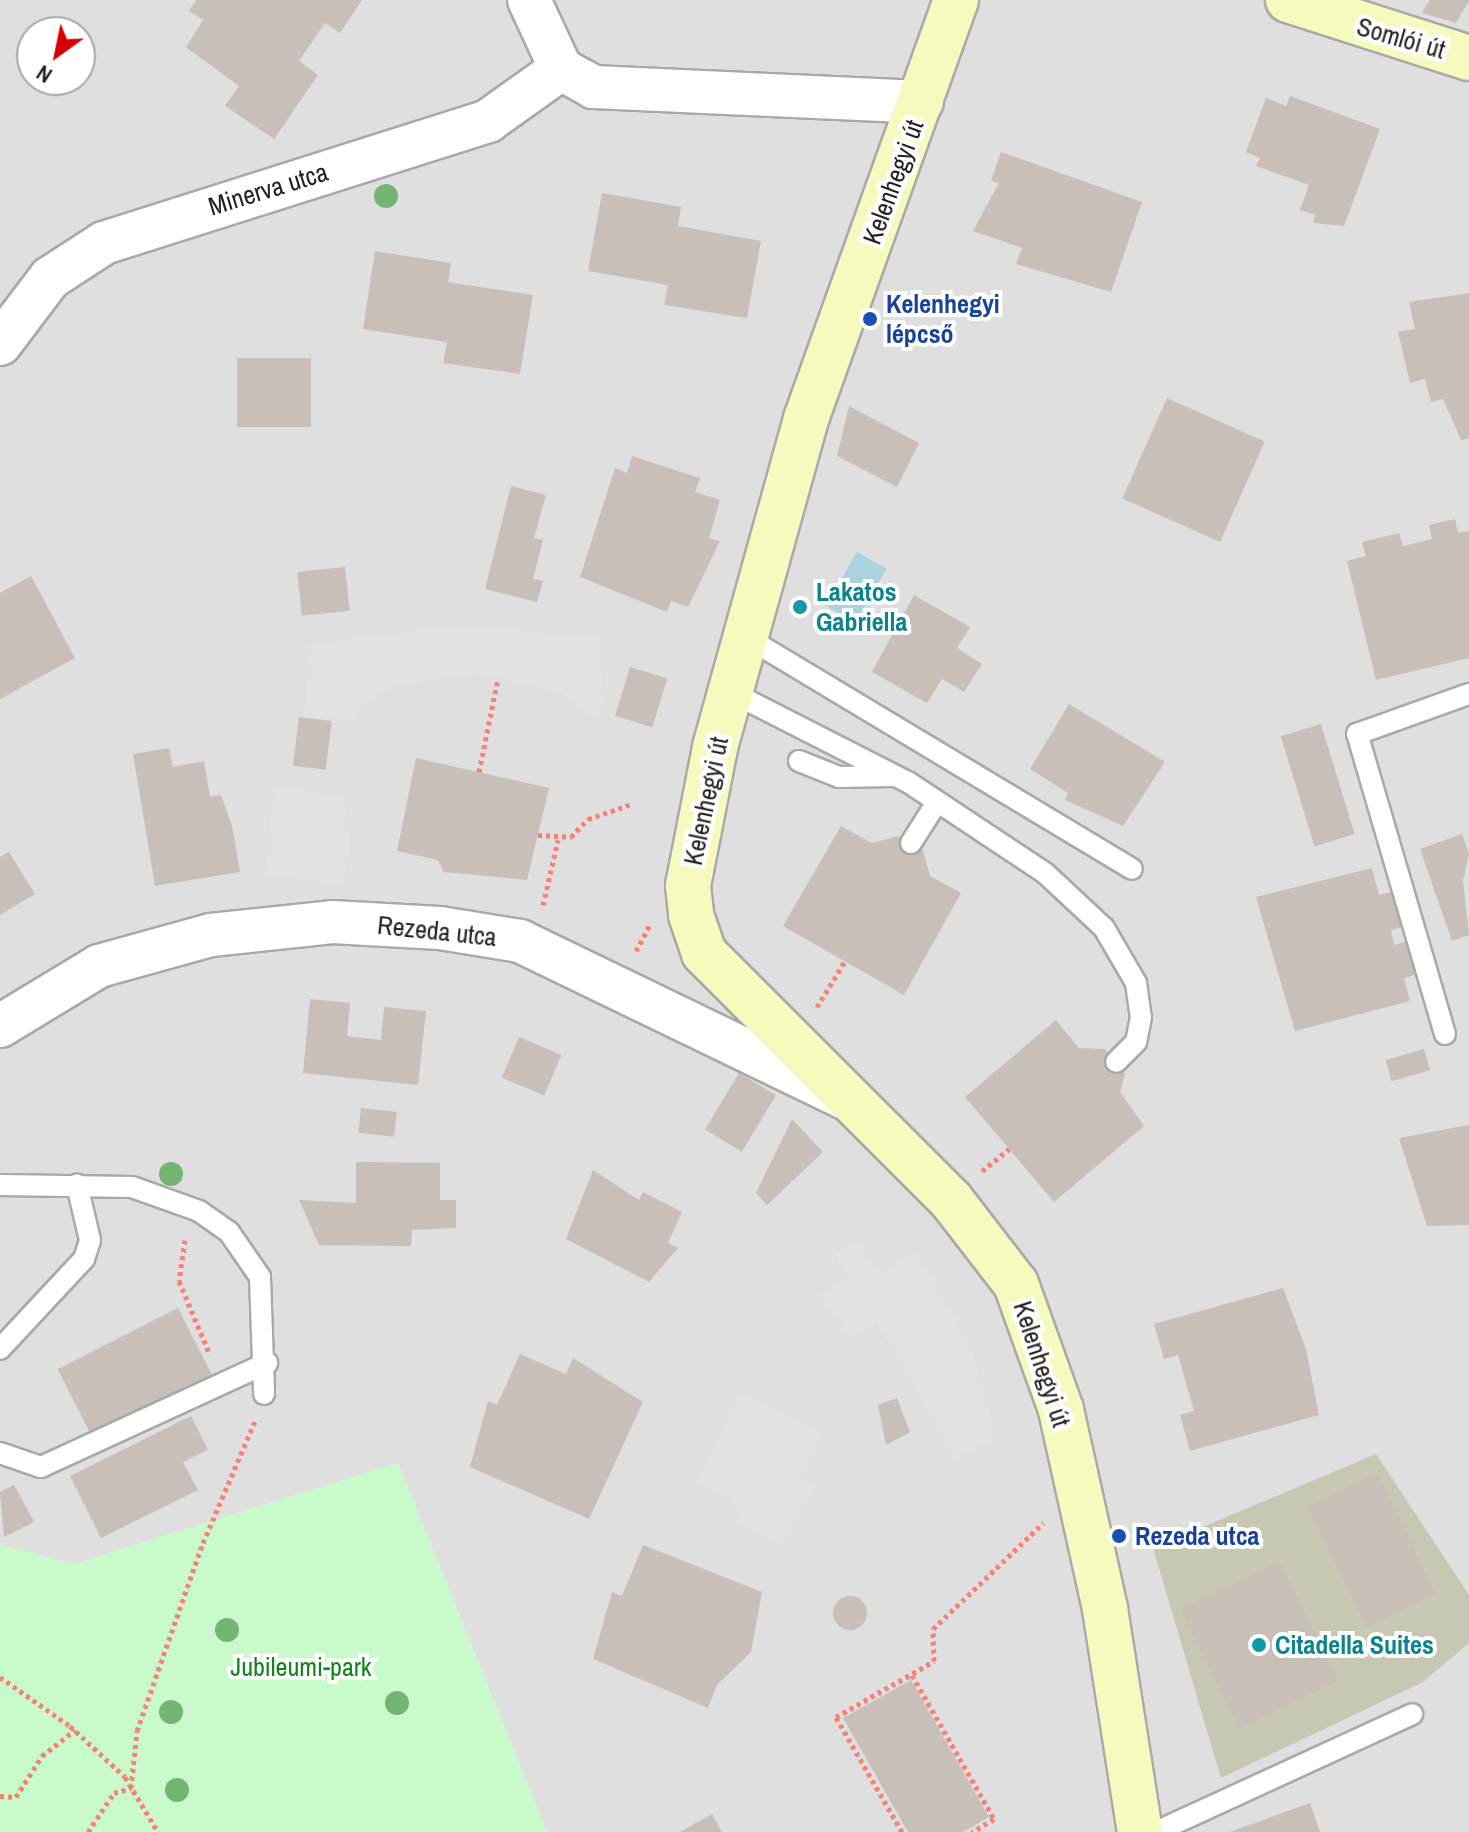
<!DOCTYPE html>
<html>
<head>
<meta charset="utf-8">
<style>
  body { margin:0 }
  #map { position:relative; width:1469px; height:1832px; overflow:hidden; background:#f2efe9; font-family:"Archivo Narrow",sans-serif }
  div>[style] { position:absolute }
  [style*='--x'] { left:calc(var(--x)*1px); top:calc(var(--y)*1px); width:calc(var(--w)*1px); rotate:calc(var(--a)*1deg) }
  .residential>* { inset:0; background:#e0dfdf }
  .construction>* { inset:0; background:#c7c7b4 }
  .park>* { inset:0; background:#c8facc }
  .parking>* { inset:0; background:#e2e2e2 }
  .water>* { inset:0; background:#aad3df; transform-origin:0 0 }
  .building>* { inset:0; background:#c7bfb8; transform-origin:0 0 }
  .round { border-radius:50% }
  .path>* { height:5px; margin-top:-2.5px; transform-origin:0; background:repeating-linear-gradient(90deg,#fa8072 0 4px,transparent 0 8px) }
  .roads { filter:drop-shadow(2px 0 #a9a9a9) drop-shadow(-2px 0 #a9a9a9) drop-shadow(0 2px #a9a9a9) drop-shadow(0 -2px #a9a9a9) }
  .lane>* { height:20px; margin:-10px; padding:0 10px; transform-origin:10px; border-radius:10px; background:#fff }
  .street>* { height:42px; margin:-21px; padding:0 21px; transform-origin:21px; border-radius:21px; background:#fff }
  .secondary>* { height:44px; margin:-22px; padding:0 22px; transform-origin:22px; border-radius:22px; background:#f7fabf }
  .trees>* { width:24px; height:24px; margin:-12px; border-radius:50%; background:#74b475 }
  .dots>* { width:22px; height:22px; translate:-50% -50%; box-sizing:border-box; border:4px solid #fff; border-radius:50% }
  span { translate:-50% -50%; white-space:nowrap; text-align:center; line-height:1.15; -webkit-text-stroke:8px #fff; paint-order:stroke }
  .street-label { font-size:26px; color:#222 }
  .transit-label { font-size:26px; color:#164399; font-weight:700 }
  .left { translate:0 -50%; text-align:left }
  .culture-label { font-size:26px; color:#0d838f; font-weight:700 }
  .park-label { font-size:26px; color:#0c8416 }
  .north { position:absolute; left:16px; top:16px; width:80px; height:80px; box-sizing:border-box; background:#fff; border:2px solid #a7a7a7; border-radius:50%; rotate:213deg; font-size:22px; font-weight:700; line-height:32px; text-align:center; color:#222 }
  .north::after { content:''; display:block; margin:auto; width:28px; height:36px; background:#d40000; clip-path:polygon(50% 0,100% 100%,50% 72%,0 100%) }
</style>
</head>
<body>
<div id="map">
  <div class="residential">
    <i style="clip-path:polygon(evenodd,0 0,1469px 0,1469px 1832px,547px 1832px,398px 1463px,74px 1564px,0 1545px,0 0,32px 32px,80px 32px,80px 80px,32px 80px,32px 32px)"></i>
  </div>
  <div class="construction">
    <i style="clip-path:polygon(1376px 1454px,1469px 1595px,1469px 1643px,1423px 1682px,1221px 1778px,1153px 1548px)"></i>
  </div>
  <div class="park">
    <i style="clip-path:polygon(398px 1463px,547px 1832px,0 1832px,0 1545px,74px 1564px)"></i>
  </div>
  <div class="parking">
    <i style="clip-path:polygon(460px 625px,599px 638px,605px 710px,596px 720px,563px 693px,474px 673px,394px 686px,364px 703px,356px 720px,304px 717px,309px 644px)"></i>
    <i style="clip-path:polygon(274px 786px,344px 796px,351px 846px,342px 884px,264px 876px)"></i>
    <i style="clip-path:polygon(856px 1240px,875px 1268px,884px 1272px,914px 1252px,932px 1276px,971px 1346px,998px 1438px,953px 1460px,877px 1323px,850px 1338px,820px 1294px,845px 1278px,835px 1254px)"></i>
    <i style="clip-path:polygon(738px 1392px,825px 1435px,803px 1480px,816px 1487px,785px 1548px,741px 1526px,729px 1498px,695px 1481px)"></i>
  </div>
  <div class="water">
    <i style="left:857px;top:552px;width:34px;height:62px;rotate:30deg"></i>
  </div>
  <div class="building">
    <i style="clip-path:polygon(196px 0,362px 0,340px 33px,325px 23px,299px 61px,318px 75px,274px 139px,225px 106px,239px 86px,186px 47px,203px 20px,189px 11px)"></i>
    <i style="clip-path:polygon(1430px 0,1469px 0,1469px 1px,1456px 23px,1422px 13px)"></i>
    <i style="clip-path:polygon(1290px 96px,1380px 129px,1344px 226px,1313px 223px,1315px 215px,1300px 210px,1309px 185px,1256px 166px,1260px 158px,1246px 152px,1266px 98px,1286px 106px)"></i>
    <i style="clip-path:polygon(1001px 152px,1142px 202px,1111px 292px,1016px 264px,1022px 248px,973px 231px,999px 183px,991px 181px)"></i>
    <i style="clip-path:polygon(602px 193px,681px 207px,678px 226px,761px 241px,747px 318px,664px 305px,668px 285px,588px 271px)"></i>
    <i style="clip-path:polygon(375px 251px,451px 263px,448px 282px,533px 295px,520px 374px,443px 363px,447px 342px,363px 329px)"></i>
    <i style="clip-path:polygon(1469px 293px,1469px 438px,1461px 440px,1443px 399px,1431px 402px,1425px 379px,1410px 383px,1398px 332px,1415px 329px,1409px 302px)"></i>
    <i style="left:237px;top:358px;width:74px;height:69px"></i>
    <i style="left:1167px;top:398px;width:107px;height:110px;rotate:24deg"></i>
    <i style="clip-path:polygon(849px 406px,919px 443px,897px 487px,837px 456px)"></i>
    <i style="clip-path:polygon(632px 456px,700px 478px,695px 492px,720px 500px,709px 538px,720px 541px,688px 607px,671px 601px,667px 612px,580px 577px,615px 468px,627px 473px)"></i>
    <i style="clip-path:polygon(511px 486px,546px 495px,534px 538px,543px 540px,533px 579px,543px 581px,537px 602px,485px 589px)"></i>
    <i style="clip-path:polygon(1455px 519px,1458px 533px,1469px 531px,1469px 658px,1376px 680px,1347px 561px,1366px 556px,1362px 542px,1399px 533px,1403px 546px,1432px 539px,1429px 525px)"></i>
    <i style="left:345px;top:567px;width:44px;height:48px;rotate:84deg"></i>
    <i style="clip-path:polygon(31px 576px,75px 658px,0 699px,0 593px)"></i>
    <i style="clip-path:polygon(914px 595px,970px 627px,957px 648px,982px 664px,964px 692px,942px 679px,927px 703px,872px 672px)"></i>
    <i style="left:630px;top:667px;width:39px;height:51px;rotate:17deg"></i>
    <i style="clip-path:polygon(1069px 704px,1165px 762px,1123px 826px,1065px 800px,1068px 793px,1030px 769px)"></i>
    <i style="left:299px;top:717px;width:33px;height:49px;rotate:7deg"></i>
    <i style="left:1321px;top:724px;width:115px;height:42px;rotate:73deg"></i>
    <i style="clip-path:polygon(169px 748px,173px 767px,204px 761px,210px 797px,221px 795px,232px 826px,240px 872px,155px 886px,133px 754px)"></i>
    <i style="clip-path:polygon(416px 758px,549px 788px,527px 880px,444px 872px,438px 860px,397px 851px)"></i>
    <i style="clip-path:polygon(841px 826px,872px 843px,898px 836px,923px 850px,930px 876px,961px 893px,904px 995px,783px 926px)"></i>
    <i style="clip-path:polygon(1462px 834px,1469px 854px,1463px 881px,1469px 935px,1452px 941px,1420px 849px)"></i>
    <i style="clip-path:polygon(9px 852px,35px 894px,0 915px,0 857px)"></i>
    <i style="clip-path:polygon(1372px 868px,1379px 895px,1398px 890px,1407px 926px,1391px 930px,1394px 945px,1410px 941px,1419px 974px,1404px 978px,1410px 1001px,1295px 1031px,1256px 897px)"></i>
    <i style="clip-path:polygon(310px 999px,350px 1003px,347px 1036px,381px 1040px,384px 1007px,426px 1011px,418px 1085px,303px 1073px)"></i>
    <i style="clip-path:polygon(1056px 1020px,1079px 1048px,1105px 1049px,1125px 1073px,1120px 1092px,1144px 1126px,1054px 1202px,965px 1097px)"></i>
    <i style="left:519px;top:1037px;width:46px;height:44px;rotate:23deg"></i>
    <i style="left:1424px;top:1049px;width:22px;height:40px;rotate:74deg"></i>
    <i style="left:739px;top:1073px;width:43px;height:66px;rotate:31deg"></i>
    <i style="left:361px;top:1108px;width:36px;height:25px;rotate:6deg"></i>
    <i style="clip-path:polygon(792px 1119px,823px 1152px,767px 1205px,756px 1193px)"></i>
    <i style="clip-path:polygon(1469px 1125px,1469px 1225px,1427px 1226px,1399px 1138px)"></i>
    <i style="clip-path:polygon(356px 1162px,440px 1163px,440px 1200px,456px 1200px,456px 1228px,412px 1230px,411px 1246px,319px 1245px,299px 1200px,356px 1203px)"></i>
    <i style="clip-path:polygon(593px 1170px,639px 1200px,643px 1192px,682px 1212px,668px 1243px,678px 1248px,649px 1282px,566px 1239px)"></i>
    <i style="clip-path:polygon(1283px 1288px,1306px 1349px,1319px 1415px,1190px 1451px,1180px 1415px,1194px 1411px,1178px 1355px,1164px 1359px,1154px 1324px)"></i>
    <i style="left:178px;top:1308px;width:76px;height:135px;rotate:63deg"></i>
    <i style="clip-path:polygon(520px 1354px,566px 1374px,573px 1358px,643px 1402px,589px 1519px,470px 1467px,488px 1401px,497px 1405px)"></i>
    <i style="clip-path:polygon(897px 1398px,910px 1432px,886px 1445px,878px 1405px)"></i>
    <i style="clip-path:polygon(191px 1416px,208px 1450px,183px 1462px,198px 1490px,101px 1538px,70px 1476px)"></i>
    <i style="left:1377px;top:1473px;width:134px;height:77px;rotate:64deg"></i>
    <i style="clip-path:polygon(14px 1485px,34px 1522px,4px 1537px,0 1492px)"></i>
    <i style="clip-path:polygon(643px 1545px,762px 1592px,751px 1652px,717px 1685px,708px 1708px,593px 1659px,612px 1592px,622px 1596px)"></i>
    <i style="left:1280px;top:1561px;width:133px;height:110px;rotate:64deg"></i>
    <i class="round" style="left:833px;top:1596px;width:34px;height:34px"></i>
    <i style="clip-path:polygon(911px 1680px,989px 1817px,963px 1832px,908px 1832px,843px 1718px)"></i>
    <i style="clip-path:polygon(1310px 1803px,1320px 1832px,1230px 1832px)"></i>
    <i style="clip-path:polygon(712px 1814px,722px 1832px,680px 1832px)"></i>
  </div>
  <div class="path">
    <i style="--x:479;--y:772;--w:95;--a:-78.5"></i>
    <i style="--x:538;--y:835;--w:33;--a:3"></i>
    <i style="--x:571;--y:837;--w:25;--a:-47"></i>
    <i style="--x:588;--y:819;--w:46;--a:-18.8"></i>
    <i style="--x:543;--y:905;--w:67;--a:-77"></i>
    <i style="--x:636;--y:951;--w:30;--a:-62"></i>
    <i style="--x:817;--y:1007;--w:54;--a:-58.7"></i>
    <i style="--x:982;--y:1171;--w:35;--a:-39"></i>
    <i style="--x:185;--y:1240;--w:41;--a:98.3"></i>
    <i style="--x:179;--y:1281;--w:80;--a:67.3"></i>
    <i style="--x:912;--y:1675;--w:166;--a:60.3"></i>
    <i style="--x:994;--y:1819;--w:26;--a:149"></i>
    <i style="--x:0;--y:1677;--w:85;--a:35"></i>
    <i style="--x:70;--y:1726;--w:75;--a:42.8"></i>
    <i style="--x:125;--y:1777;--w:64;--a:59"></i>
    <i style="--x:0;--y:1796;--w:16;--a:4"></i>
    <i style="--x:16;--y:1797;--w:49;--a:-57.6"></i>
    <i style="--x:42;--y:1756;--w:42;--a:-38.2"></i>
    <i style="--x:88;--y:1832;--w:47;--a:-56.3"></i>
    <i style="--x:114;--y:1793;--w:18;--a:-16"></i>
    <i style="--x:131;--y:1788;--w:57;--a:-84"></i>
    <i style="--x:137;--y:1731;--w:199;--a:-70.7"></i>
    <i style="--x:203;--y:1543;--w:133;--a:-66.9"></i>
    <i style="--x:902;--y:1832;--w:133;--a:-119.9"></i>
    <i style="--x:836;--y:1717;--w:113;--a:-29.7"></i>
    <i style="--x:934;--y:1661;--w:32;--a:-92"></i>
    <i style="--x:933;--y:1629;--w:153;--a:-43.9"></i>
  </div>
  <div class="roads">
    <div class="lane">
      <i style="--x:746;--y:637;--w:450;--a:31"></i>
      <i style="--x:731;--y:692;--w:199;--a:27"></i>
      <i style="--x:908;--y:782;--w:164;--a:33.6"></i>
      <i style="--x:1045;--y:873;--w:81;--a:43"></i>
      <i style="--x:1104;--y:928;--w:64;--a:59.8"></i>
      <i style="--x:1136;--y:983;--w:34;--a:82"></i>
      <i style="--x:1141;--y:1017;--w:25;--a:101"></i>
      <i style="--x:1136;--y:1042;--w:28;--a:135"></i>
      <i style="--x:799;--y:761;--w:43;--a:21.8"></i>
      <i style="--x:839;--y:777;--w:53;--a:-1.1"></i>
      <i style="--x:911;--y:843;--w:49;--a:-57.6"></i>
      <i style="--x:1445;--y:1034;--w:313;--a:-106.3"></i>
      <i style="--x:1357;--y:734;--w:119;--a:-19.7"></i>
      <i style="--x:0;--y:1185;--w:132;--a:0.9"></i>
      <i style="--x:132;--y:1187;--w:71;--a:19.7"></i>
      <i style="--x:199;--y:1211;--w:37;--a:35"></i>
      <i style="--x:229;--y:1232;--w:55;--a:55.4"></i>
      <i style="--x:260;--y:1277;--w:117;--a:88"></i>
      <i style="--x:0;--y:1349;--w:123;--a:-47"></i>
      <i style="--x:84;--y:1259;--w:20;--a:-72"></i>
      <i style="--x:90;--y:1240;--w:57;--a:-103.3"></i>
      <i style="--x:0;--y:1453;--w:43;--a:18.9"></i>
      <i style="--x:41;--y:1467;--w:249;--a:-24.7"></i>
      <i style="--x:1156;--y:1832;--w:282;--a:-24.7"></i>
    </div>
    <div class="street">
      <i style="--x:529;--y:0;--w:76;--a:65.1"></i>
      <i style="--x:561;--y:69;--w:37;--a:29"></i>
      <i style="--x:593;--y:87;--w:329;--a:2.6"></i>
      <i style="--x:0;--y:344;--w:83;--a:-52.9"></i>
      <i style="--x:50;--y:278;--w:64;--a:-32.9"></i>
      <i style="--x:104;--y:243;--w:403;--a:-17.6"></i>
      <i style="--x:488;--y:121;--w:90;--a:-35.5"></i>
      <i style="--x:0;--y:1026;--w:116;--a:-31.2"></i>
      <i style="--x:99;--y:966;--w:116;--a:-15.5"></i>
      <i style="--x:211;--y:935;--w:122;--a:-6.1"></i>
      <i style="--x:332;--y:922;--w:108;--a:3.2"></i>
      <i style="--x:440;--y:928;--w:81;--a:9.2"></i>
      <i style="--x:520;--y:941;--w:368;--a:25.8"></i>
    </div>
    <div class="secondary">
      <i style="--x:956;--y:0;--w:445;--a:109.7"></i>
      <i style="--x:806;--y:419;--w:341;--a:105.5"></i>
      <i style="--x:715;--y:748;--w:140;--a:101.1"></i>
      <i style="--x:688;--y:885;--w:30;--a:84"></i>
      <i style="--x:691;--y:915;--w:40;--a:71.1"></i>
      <i style="--x:704;--y:953;--w:349;--a:45"></i>
      <i style="--x:951;--y:1200;--w:106;--a:52.3"></i>
      <i style="--x:1016;--y:1284;--w:134;--a:70.3"></i>
      <i style="--x:1061;--y:1410;--w:204;--a:77.5"></i>
      <i style="--x:1105;--y:1609;--w:226;--a:81.1"></i>
      <i style="--x:1288;--y:0;--w:190;--a:17.8"></i>
    </div>
  </div>
  <div class="trees">
    <i style="left:386px;top:196px"></i>
    <i style="left:171px;top:1174px"></i>
    <i style="left:227px;top:1630px"></i>
    <i style="left:397px;top:1703px"></i>
    <i style="left:171px;top:1712px"></i>
    <i style="left:177px;top:1790px"></i>
  </div>
  <div class="dots">
    <i style="left:870px;top:319px;background:#1a4fb4"></i>
    <i style="left:800px;top:607px;background:#0f9aa8"></i>
    <i style="left:1119px;top:1536px;background:#1a4fb4"></i>
    <i style="left:1259px;top:1645px;background:#0f9aa8"></i>
  </div>
  <div class="street-label">
    <span style="left:1401px;top:38px;rotate:16deg">Somlói út</span>
    <span style="left:893px;top:182px;rotate:-70deg">Kelenhegyi út</span>
    <span style="left:268px;top:189px;rotate:-17deg">Minerva utca</span>
    <span style="left:706px;top:801px;rotate:-78deg">Kelenhegyi út</span>
    <span style="left:437px;top:931px;rotate:6deg">Rezeda utca</span>
    <span style="left:1042px;top:1364px;rotate:72deg">Kelenhegyi út</span>
  </div>
  <div class="transit-label">
    <span class="left" style="left:886px;top:319px">Kelenhegyi<br>lépcső</span>
    <span class="left" style="left:1135px;top:1536px">Rezeda utca</span>
  </div>
  <div class="culture-label">
    <span class="left" style="left:816px;top:607px">Lakatos<br>Gabriella</span>
    <span class="left" style="left:1275px;top:1645px">Citadella Suites</span>
  </div>
  <div class="park-label">
    <span style="left:301px;top:1667px">Jubileumi-park</span>
  </div>
  <div class="north">N</div>
</div>
</body>
</html>
